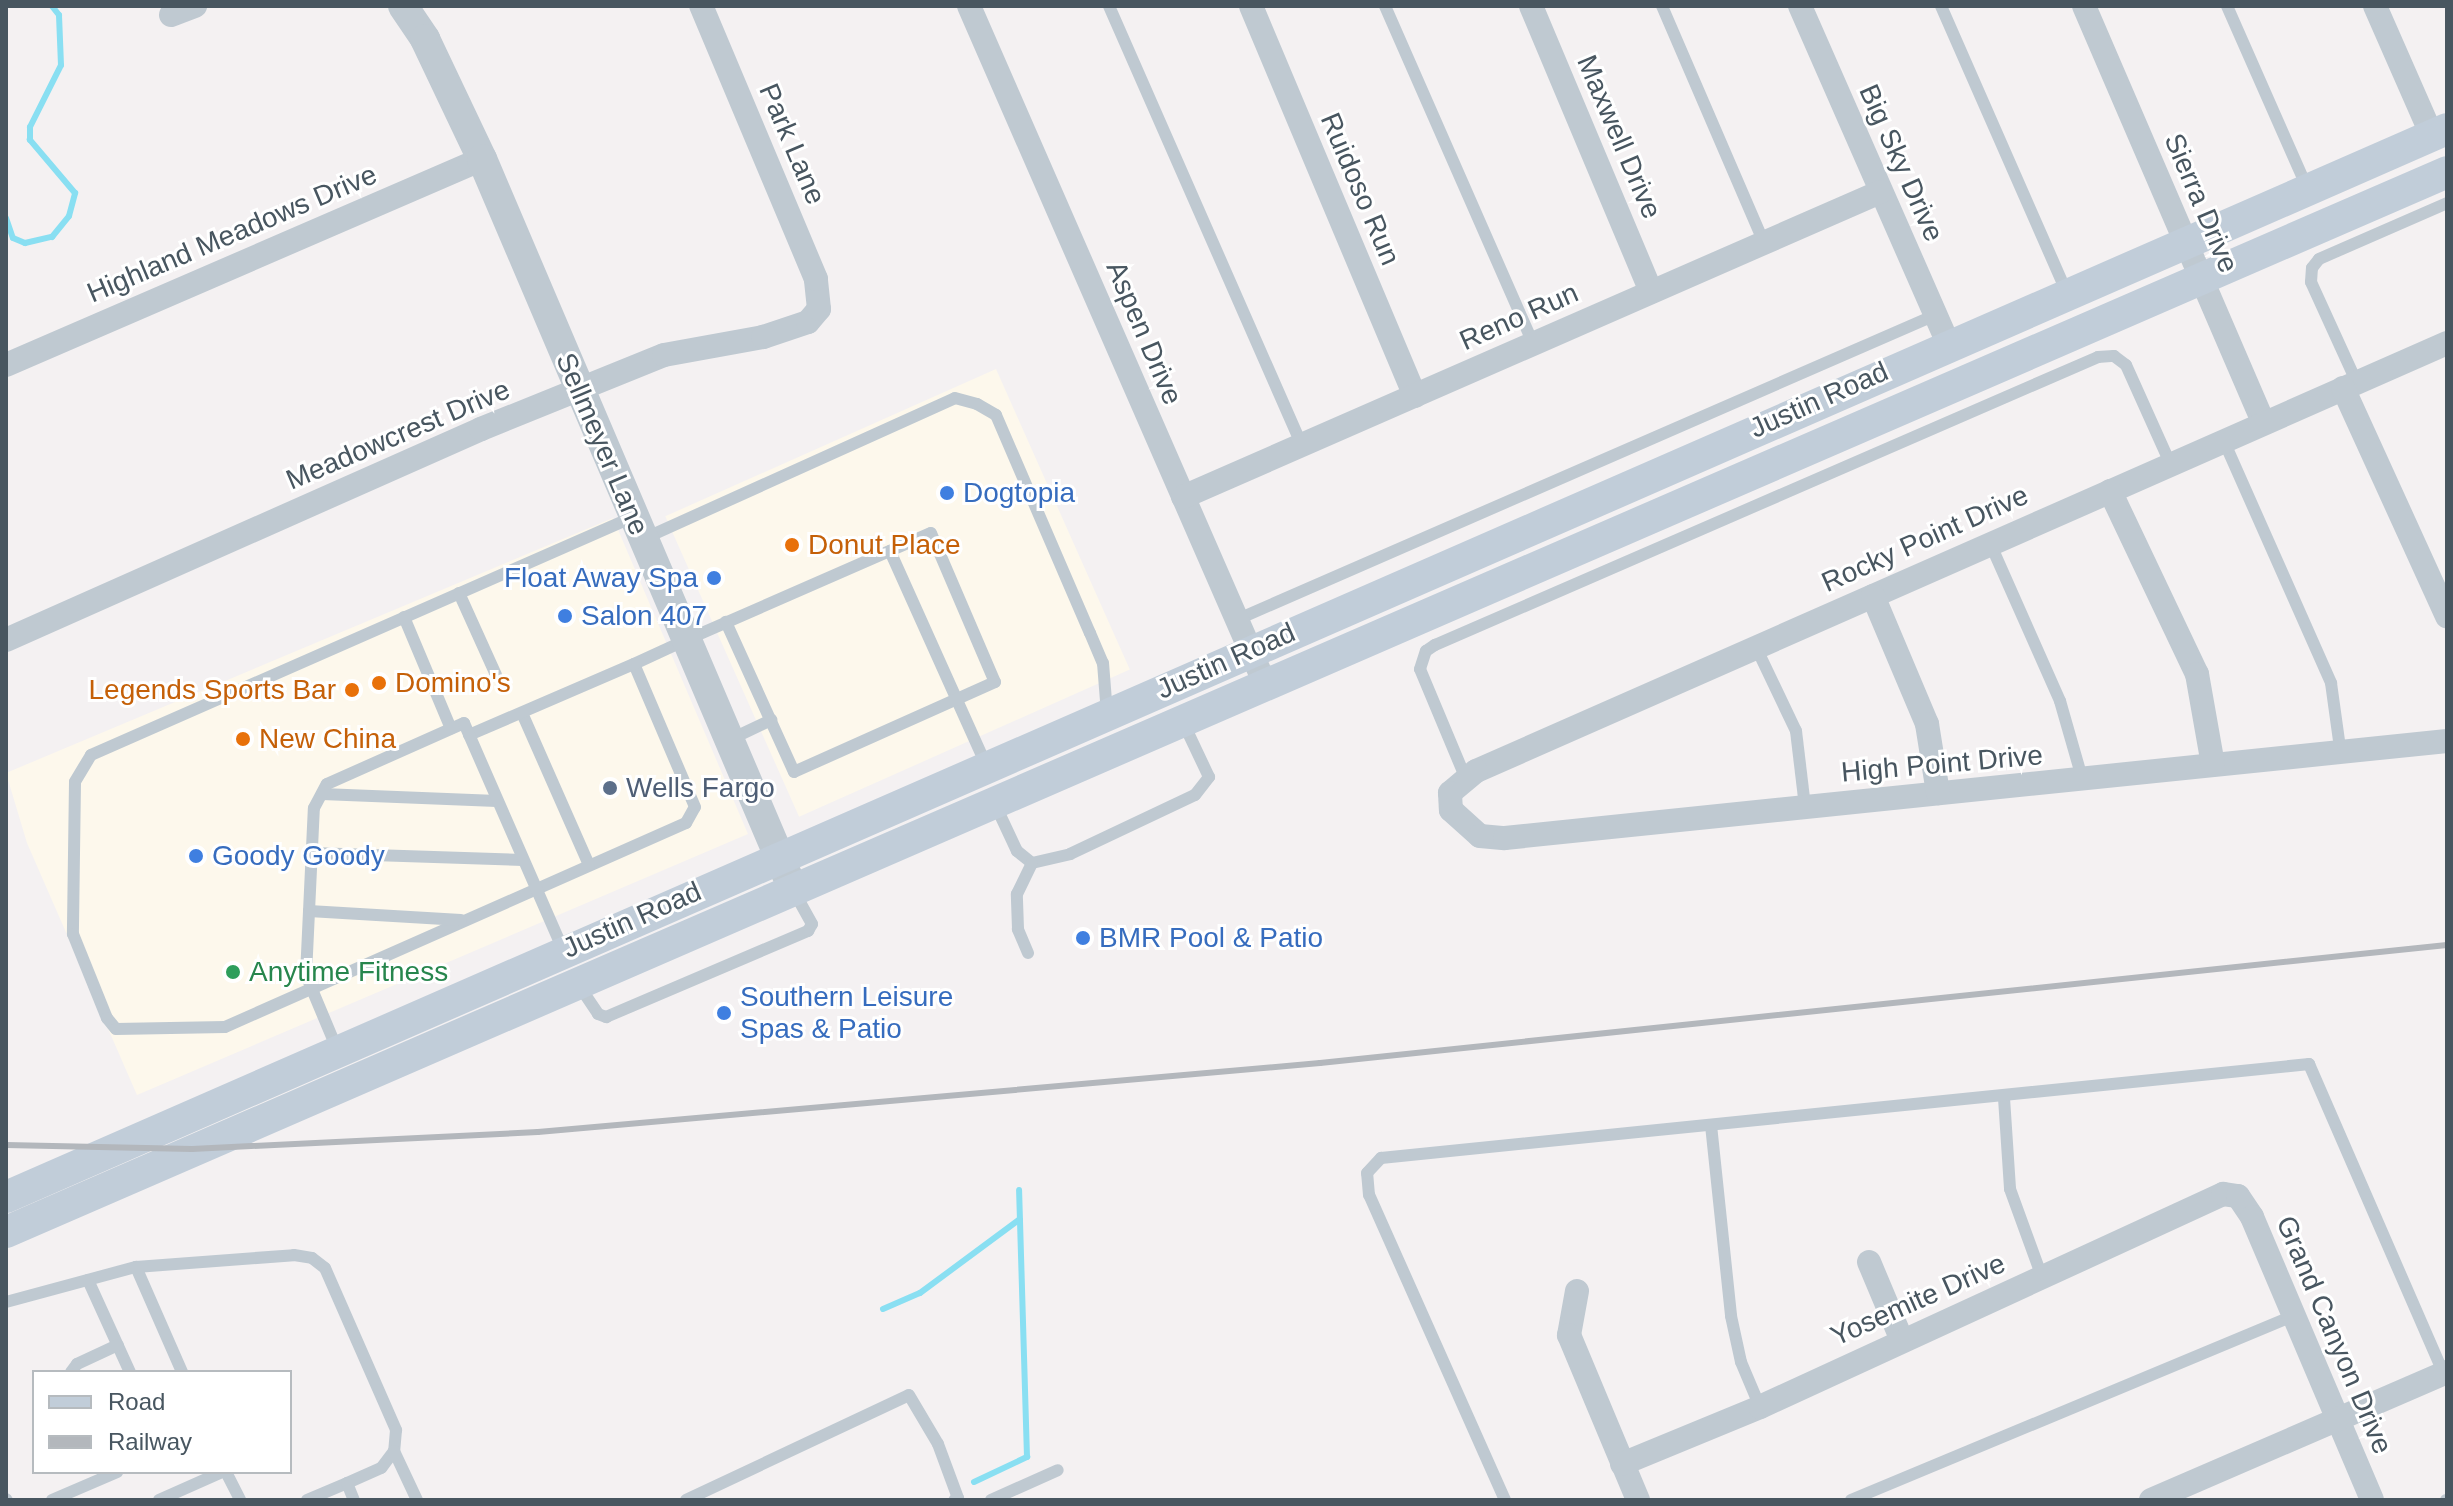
<!DOCTYPE html>
<html>
<head>
<meta charset="utf-8">
<style>
  body { margin:0 }
  #map { position:relative; width:2453px; height:1506px; overflow:hidden; background:#f4f1f2; font-family:Helvetica,sans-serif }
  div>[style] { position:absolute }
  [style*='--x'] { left:calc(var(--x)*1px); top:calc(var(--y)*1px); width:calc(var(--w)*1px); rotate:calc(var(--a)*1deg) }
  .commercial>* { inset:0; background:#fdf8ec; transform-origin:0 0 }
  .stream>* { height:6px; margin:-3px; padding:0 3px; transform-origin:3px; border-radius:3px; background:#89dff2 }
  .service>* { height:12px; margin:-6px; padding:0 6px; transform-origin:6px; border-radius:6px; background:#bfc9d1 }
  .minor>* { height:24px; margin:-12px; padding:0 12px; transform-origin:12px; border-radius:12px; background:#bfc9d1 }
  .tertiary>* { height:30px; margin:-15px; padding:0 15px; transform-origin:15px; border-radius:15px; background:#bfc9d1 }
  .secondary>* { height:32px; margin:-16px; padding:0 16px; transform-origin:16px; border-radius:16px; background:#c1cdd9 }
  .rail>* { height:6px; margin:-3px; padding:0 3px; transform-origin:3px; border-radius:3px; background:#b3b7bc }
  .dots>* { width:22px; height:22px; translate:-50% -50%; box-sizing:border-box; border:4px solid #fff; border-radius:50% }
  span { translate:-50% -50%; white-space:nowrap; text-align:center; line-height:1.15; -webkit-text-stroke:6px #fff; paint-order:stroke }
  .street-label { font-size:28px; color:#485660 }
  .shop-label { font-size:28px; color:#366cbe }
  .left { translate:0 -50%; text-align:left }
  .right { translate:-100% -50%; text-align:right }
  .food-label { font-size:28px; color:#c56008 }
  .service-label { font-size:28px; color:#4e5e75 }
  .leisure-label { font-size:28px; color:#27864d }
  .frame { position:absolute; inset:0; border:8px solid #485660; pointer-events:none }
  .legend { position:absolute; left:32px; top:1370px; width:260px; height:104px; box-sizing:border-box; background:#fff; border:2px solid #b6bbbf; margin:0; padding:10px 14px; list-style:none; font-size:24px; color:#485660 }
  .legend li { display:flex; align-items:center; gap:16px; height:40px }
  .legend b { width:40px; border:2px solid #b6bbbf }
</style>
</head>
<body>
<div id="map">
  <div class="commercial">
    <i style="left:996px;top:369px;width:329px;height:362px;rotate:66deg"></i>
    <i style="clip-path:polygon(613px 518px,748px 834px,137px 1095px,27px 843px,6px 773px)"></i>
  </div>
  <div class="stream">
    <i style="--x:6;--y:218;--w:21;--a:71"></i>
    <i style="--x:13;--y:238;--w:13;--a:23"></i>
    <i style="--x:25;--y:243;--w:28;--a:-13"></i>
    <i style="--x:52;--y:237;--w:27;--a:-51"></i>
    <i style="--x:69;--y:216;--w:24;--a:-75"></i>
    <i style="--x:75;--y:193;--w:70;--a:-130.3"></i>
    <i style="--x:30;--y:140;--w:13;--a:-90"></i>
    <i style="--x:30;--y:127;--w:69;--a:-63.4"></i>
    <i style="--x:61;--y:65;--w:50;--a:-92.3"></i>
    <i style="--x:59;--y:15;--w:11;--a:-128"></i>
    <i style="--x:883;--y:1309;--w:40;--a:-23.4"></i>
    <i style="--x:920;--y:1293;--w:124;--a:-36.5"></i>
    <i style="--x:974;--y:1482;--w:59;--a:-25.3"></i>
    <i style="--x:1027;--y:1457;--w:267;--a:-91.7"></i>
  </div>
  <div class="service">
    <i style="--x:1109;--y:6;--w:480;--a:66.3"></i>
    <i style="--x:1385;--y:6;--w:368;--a:66.3"></i>
    <i style="--x:1662;--y:6;--w:258;--a:66.7"></i>
    <i style="--x:1941;--y:6;--w:313;--a:66.3"></i>
    <i style="--x:2227;--y:6;--w:201;--a:66.2"></i>
    <i style="--x:2357;--y:383;--w:111;--a:-114.5"></i>
    <i style="--x:2311;--y:282;--w:14;--a:-86"></i>
    <i style="--x:2312;--y:268;--w:11;--a:-52"></i>
    <i style="--x:2319;--y:259;--w:140;--a:-23.6"></i>
    <i style="--x:2223;--y:439;--w:267;--a:66.1"></i>
    <i style="--x:2331;--y:683;--w:66;--a:82.1"></i>
    <i style="--x:633;--y:517;--w:592;--a:156.29"></i>
    <i style="--x:91;--y:755;--w:31;--a:121"></i>
    <i style="--x:75;--y:782;--w:152;--a:90.8"></i>
    <i style="--x:73;--y:934;--w:91;--a:68"></i>
    <i style="--x:107;--y:1018;--w:14;--a:51"></i>
    <i style="--x:116;--y:1029;--w:109;--a:-1.1"></i>
    <i style="--x:225;--y:1027;--w:504;--a:-23.87"></i>
    <i style="--x:686;--y:823;--w:18;--a:-61"></i>
    <i style="--x:695;--y:807;--w:155;--a:-113.1"></i>
    <i style="--x:643;--y:539;--w:342;--a:-24.3"></i>
    <i style="--x:955;--y:398;--w:23;--a:15"></i>
    <i style="--x:977;--y:404;--w:22;--a:30"></i>
    <i style="--x:996;--y:415;--w:237;--a:66.7"></i>
    <i style="--x:1090;--y:633;--w:33;--a:67"></i>
    <i style="--x:1103;--y:663;--w:51;--a:85.5"></i>
    <i style="--x:1990;--y:543;--w:173;--a:66.1"></i>
    <i style="--x:2060;--y:701;--w:83;--a:74"></i>
    <i style="--x:890;--y:551;--w:235;--a:65.8"></i>
    <i style="--x:459;--y:593;--w:90;--a:65.7"></i>
    <i style="--x:404;--y:617;--w:121;--a:67.2"></i>
    <i style="--x:1236;--y:620;--w:763;--a:-23.57"></i>
    <i style="--x:1755;--y:645;--w:95;--a:64.5"></i>
    <i style="--x:1796;--y:731;--w:77;--a:83.2"></i>
    <i style="--x:522;--y:713;--w:166;--a:66.2"></i>
    <i style="--x:469;--y:735;--w:180;--a:-23.3"></i>
    <i style="--x:634;--y:664;--w:57;--a:-24.8"></i>
    <i style="--x:686;--y:640;--w:267;--a:-23.6"></i>
    <i style="--x:931;--y:533;--w:162;--a:66.8"></i>
    <i style="--x:995;--y:682;--w:220;--a:155.9"></i>
    <i style="--x:794;--y:772;--w:165;--a:-114.4"></i>
    <i style="--x:729;--y:740;--w:47;--a:-25.5"></i>
    <i style="--x:1466;--y:779;--w:119;--a:-112.7"></i>
    <i style="--x:1420;--y:669;--w:19;--a:-72"></i>
    <i style="--x:1426;--y:651;--w:11;--a:-34"></i>
    <i style="--x:1435;--y:645;--w:723;--a:-23.48"></i>
    <i style="--x:2098;--y:357;--w:16;--a:-4"></i>
    <i style="--x:2114;--y:356;--w:15;--a:37"></i>
    <i style="--x:2126;--y:365;--w:107;--a:65.8"></i>
    <i style="--x:322;--y:794;--w:175;--a:2.3"></i>
    <i style="--x:994;--y:802;--w:54;--a:64.9"></i>
    <i style="--x:1017;--y:851;--w:19;--a:39"></i>
    <i style="--x:1032;--y:863;--w:39;--a:-13"></i>
    <i style="--x:1070;--y:854;--w:138;--a:-25.3"></i>
    <i style="--x:1195;--y:795;--w:23;--a:-52"></i>
    <i style="--x:1209;--y:777;--w:61;--a:-115.3"></i>
    <i style="--x:312;--y:853;--w:211;--a:1.9"></i>
    <i style="--x:309;--y:911;--w:152;--a:3.4"></i>
    <i style="--x:1028;--y:953;--w:26;--a:-113"></i>
    <i style="--x:1018;--y:929;--w:35;--a:-92"></i>
    <i style="--x:1017;--y:894;--w:34;--a:-64"></i>
    <i style="--x:578;--y:984;--w:36;--a:56"></i>
    <i style="--x:598;--y:1014;--w:9;--a:21"></i>
    <i style="--x:606;--y:1017;--w:220;--a:-23.1"></i>
    <i style="--x:808;--y:931;--w:8;--a:-60"></i>
    <i style="--x:812;--y:924;--w:38;--a:-119"></i>
    <i style="--x:337;--y:1049;--w:80;--a:-112.7"></i>
    <i style="--x:306;--y:975;--w:167;--a:-87.3"></i>
    <i style="--x:314;--y:808;--w:27;--a:-62"></i>
    <i style="--x:327;--y:784;--w:150;--a:-24"></i>
    <i style="--x:464;--y:723;--w:248;--a:66.4"></i>
    <i style="--x:2004;--y:1098;--w:91;--a:86.2"></i>
    <i style="--x:2010;--y:1189;--w:94;--a:70"></i>
    <i style="--x:1711;--y:1125;--w:192;--a:84"></i>
    <i style="--x:1731;--y:1316;--w:47;--a:77.7"></i>
    <i style="--x:1741;--y:1362;--w:49;--a:67.1"></i>
    <i style="--x:136;--y:1267;--w:158;--a:-4.3"></i>
    <i style="--x:294;--y:1255;--w:18;--a:9"></i>
    <i style="--x:312;--y:1258;--w:16;--a:38"></i>
    <i style="--x:325;--y:1268;--w:177;--a:66.3"></i>
    <i style="--x:396;--y:1430;--w:21;--a:95"></i>
    <i style="--x:394;--y:1451;--w:21;--a:127"></i>
    <i style="--x:381;--y:1468;--w:37;--a:156"></i>
    <i style="--x:88;--y:1280;--w:101;--a:65.5"></i>
    <i style="--x:6;--y:1302;--w:135;--a:-15.1"></i>
    <i style="--x:136;--y:1267;--w:115;--a:66.3"></i>
    <i style="--x:71;--y:1372;--w:10;--a:-53"></i>
    <i style="--x:77;--y:1364;--w:45;--a:-24.9"></i>
    <i style="--x:394;--y:1451;--w:54;--a:64.9"></i>
    <i style="--x:226;--y:1472;--w:31;--a:63"></i>
    <i style="--x:6;--y:1499;--w:1;--a:45"></i>
    <i style="--x:52;--y:1500;--w:71;--a:-23.3"></i>
    <i style="--x:159;--y:1500;--w:69;--a:-24"></i>
    <i style="--x:307;--y:1500;--w:43;--a:-23"></i>
    <i style="--x:347;--y:1483;--w:18;--a:68"></i>
    <i style="--x:686;--y:1500;--w:246;--a:-25.2"></i>
    <i style="--x:909;--y:1395;--w:57;--a:59.4"></i>
    <i style="--x:938;--y:1444;--w:58;--a:69.7"></i>
    <i style="--x:958;--y:1498;--w:4;--a:153"></i>
    <i style="--x:991;--y:1500;--w:73;--a:-24.1"></i>
    <i style="--x:1505;--y:1500;--w:334;--a:-114"></i>
    <i style="--x:1369;--y:1195;--w:22;--a:-95"></i>
    <i style="--x:1367;--y:1173;--w:21;--a:-47"></i>
    <i style="--x:1381;--y:1158;--w:933;--a:-5.78"></i>
    <i style="--x:2309;--y:1064;--w:338;--a:66.5"></i>
    <i style="--x:1851;--y:1500;--w:481;--a:-22.6"></i>
    <i style="--x:2446;--y:1500;--w:1;--a:0"></i>
  </div>
  <div class="minor">
    <i style="--x:969;--y:6;--w:740;--a:66.41"></i>
    <i style="--x:1251;--y:6;--w:423;--a:67.2"></i>
    <i style="--x:1531;--y:6;--w:310;--a:67.2"></i>
    <i style="--x:1800;--y:6;--w:368;--a:66.3"></i>
    <i style="--x:2084;--y:6;--w:454;--a:66.7"></i>
    <i style="--x:2375;--y:6;--w:142;--a:66.3"></i>
    <i style="--x:171;--y:15;--w:26;--a:-21"></i>
    <i style="--x:2447;--y:343;--w:1061;--a:156.21"></i>
    <i style="--x:1476;--y:771;--w:34;--a:140"></i>
    <i style="--x:1450;--y:793;--w:17;--a:87"></i>
    <i style="--x:1451;--y:810;--w:39;--a:42"></i>
    <i style="--x:1480;--y:836;--w:25;--a:5"></i>
    <i style="--x:1505;--y:838;--w:947;--a:-5.88"></i>
    <i style="--x:6;--y:365;--w:519;--a:-23.4"></i>
    <i style="--x:2343;--y:388;--w:251;--a:65.5"></i>
    <i style="--x:2110;--y:491;--w:203;--a:64.6"></i>
    <i style="--x:2197;--y:674;--w:92;--a:80"></i>
    <i style="--x:1183;--y:497;--w:761;--a:-23.63"></i>
    <i style="--x:1873;--y:596;--w:139;--a:67.1"></i>
    <i style="--x:1927;--y:724;--w:70;--a:80.9"></i>
    <i style="--x:6;--y:640;--w:520;--a:-23.95"></i>
    <i style="--x:481;--y:429;--w:197;--a:-22"></i>
    <i style="--x:664;--y:355;--w:101;--a:-10.3"></i>
    <i style="--x:763;--y:337;--w:47;--a:-18.4"></i>
    <i style="--x:808;--y:322;--w:17;--a:-50"></i>
    <i style="--x:819;--y:309;--w:30;--a:-96"></i>
    <i style="--x:816;--y:279;--w:296;--a:-112.8"></i>
    <i style="--x:1869;--y:1262;--w:82;--a:67.2"></i>
    <i style="--x:1577;--y:1291;--w:45;--a:100.3"></i>
    <i style="--x:1569;--y:1335;--w:179;--a:67.3"></i>
    <i style="--x:1622;--y:1464;--w:149;--a:-22.4"></i>
    <i style="--x:1760;--y:1407;--w:510;--a:-24.7"></i>
    <i style="--x:2223;--y:1194;--w:15;--a:8"></i>
    <i style="--x:2238;--y:1196;--w:25;--a:56"></i>
    <i style="--x:2252;--y:1217;--w:307;--a:67"></i>
    <i style="--x:2151;--y:1500;--w:322;--a:-23.4"></i>
  </div>
  <div class="tertiary">
    <i style="--x:403;--y:6;--w:40;--a:56"></i>
    <i style="--x:425;--y:39;--w:133;--a:64.6"></i>
    <i style="--x:482;--y:159;--w:786;--a:66.93"></i>
  </div>
  <div class="secondary">
    <i style="--x:6;--y:1197;--w:2664;--a:-23.63"></i>
    <i style="--x:6;--y:1232;--w:2661;--a:-23.47"></i>
  </div>
  <div class="rail">
    <i style="--x:6;--y:1145;--w:186;--a:1.2"></i>
    <i style="--x:192;--y:1149;--w:346;--a:-2.8"></i>
    <i style="--x:538;--y:1132;--w:785;--a:-5.04"></i>
    <i style="--x:1320;--y:1063;--w:1133;--a:-5.98"></i>
  </div>
  <div class="dots">
    <i style="left:947px;top:493px;background:#3f7fe0"></i>
    <i style="left:792px;top:545px;background:#e8710a"></i>
    <i style="left:714px;top:578px;background:#3f7fe0"></i>
    <i style="left:565px;top:616px;background:#3f7fe0"></i>
    <i style="left:379px;top:683px;background:#e8710a"></i>
    <i style="left:352px;top:690px;background:#e8710a"></i>
    <i style="left:243px;top:739px;background:#e8710a"></i>
    <i style="left:610px;top:788px;background:#5c6f8a"></i>
    <i style="left:196px;top:856px;background:#3f7fe0"></i>
    <i style="left:1083px;top:938px;background:#3f7fe0"></i>
    <i style="left:233px;top:972px;background:#2e9e5b"></i>
    <i style="left:724px;top:1013px;background:#3f7fe0"></i>
  </div>
  <div class="street-label">
    <span style="left:1619px;top:137px;rotate:67deg">Maxwell Drive</span>
    <span style="left:792px;top:144px;rotate:67deg">Park Lane</span>
    <span style="left:1901px;top:163px;rotate:66deg">Big Sky Drive</span>
    <span style="left:1360px;top:189px;rotate:67deg">Ruidoso Run</span>
    <span style="left:2201px;top:203px;rotate:67deg">Sierra Drive</span>
    <span style="left:232px;top:234px;rotate:-23deg">Highland Meadows Drive</span>
    <span style="left:1519px;top:317px;rotate:-24deg">Reno Run</span>
    <span style="left:1144px;top:333px;rotate:67deg">Aspen Drive</span>
    <span style="left:1819px;top:400px;rotate:-24deg">Justin Road</span>
    <span style="left:398px;top:435px;rotate:-23deg">Meadowcrest Drive</span>
    <span style="left:602px;top:444px;rotate:67deg">Sellmeyer Lane</span>
    <span style="left:1925px;top:539px;rotate:-24deg">Rocky Point Drive</span>
    <span style="left:1226px;top:661px;rotate:-24deg">Justin Road</span>
    <span style="left:1942px;top:764px;rotate:-5deg">High Point Drive</span>
    <span style="left:632px;top:920px;rotate:-24deg">Justin Road</span>
    <span style="left:1918px;top:1300px;rotate:-24deg">Yosemite Drive</span>
    <span style="left:2334px;top:1335px;rotate:67deg">Grand Canyon Drive</span>
  </div>
  <div class="shop-label">
    <span class="left" style="left:963px;top:493px">Dogtopia</span>
    <span class="right" style="left:698px;top:578px">Float Away Spa</span>
    <span class="left" style="left:581px;top:616px">Salon 407</span>
    <span class="left" style="left:212px;top:856px">Goody Goody</span>
    <span class="left" style="left:1099px;top:938px">BMR Pool &amp; Patio</span>
    <span class="left" style="left:740px;top:1013px">Southern Leisure<br>Spas &amp; Patio</span>
  </div>
  <div class="food-label">
    <span class="left" style="left:808px;top:545px">Donut Place</span>
    <span class="left" style="left:395px;top:683px">Domino's</span>
    <span class="right" style="left:336px;top:690px">Legends Sports Bar</span>
    <span class="left" style="left:259px;top:739px">New China</span>
  </div>
  <div class="service-label">
    <span class="left" style="left:626px;top:788px">Wells Fargo</span>
  </div>
  <div class="leisure-label">
    <span class="left" style="left:249px;top:972px">Anytime Fitness</span>
  </div>
  <div class="frame"></div>
  <ul class="legend">
  <li><b style="height:10px;background:#c1cdd9"></b>Road</li>
  <li><b style="height:10px;background:#b3b7bc"></b>Railway</li>
  </ul>
</div>
</body>
</html>
